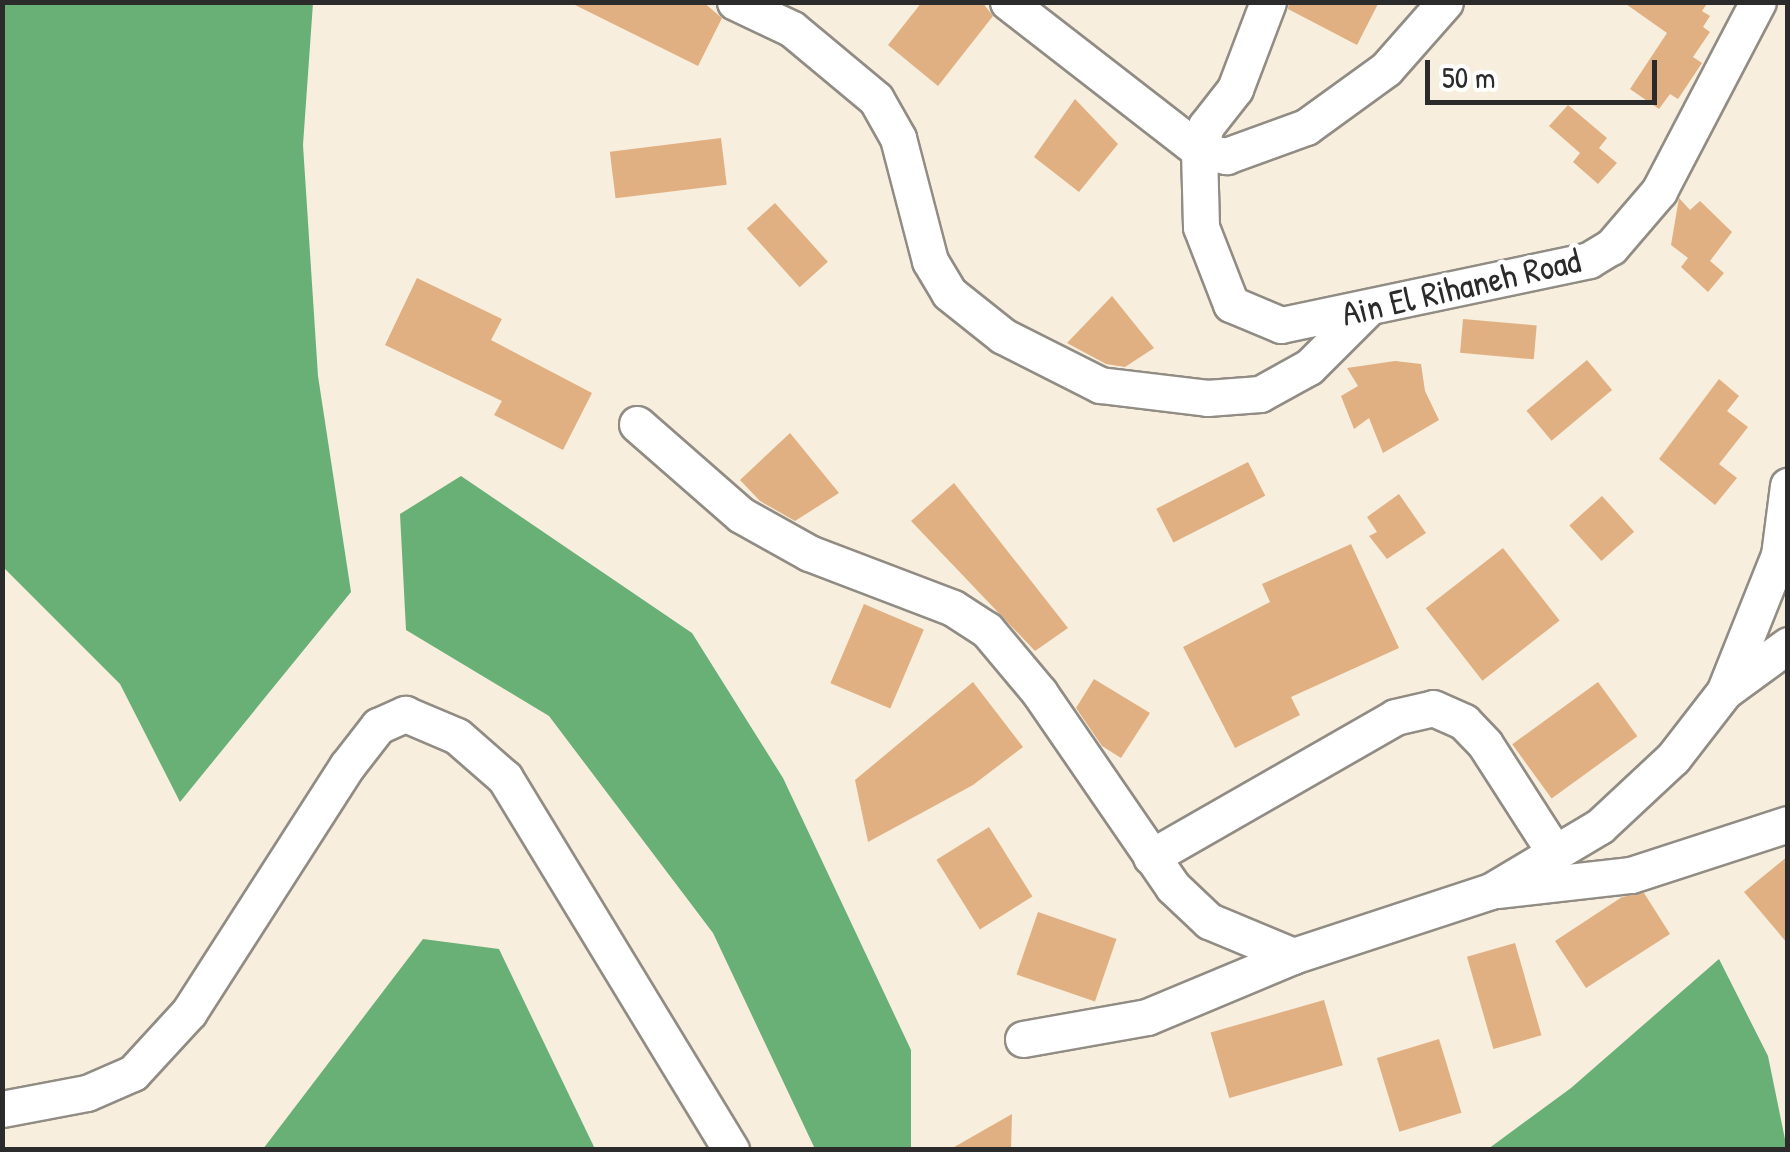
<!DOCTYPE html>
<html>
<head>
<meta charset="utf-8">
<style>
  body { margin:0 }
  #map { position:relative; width:1790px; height:1152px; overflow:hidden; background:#f7eedd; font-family:"Patrick Hand",sans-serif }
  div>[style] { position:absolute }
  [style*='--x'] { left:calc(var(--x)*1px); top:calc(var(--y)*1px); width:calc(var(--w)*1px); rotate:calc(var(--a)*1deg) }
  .forest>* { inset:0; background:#69b077 }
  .building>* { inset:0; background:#e1b082; transform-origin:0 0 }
  .roads { filter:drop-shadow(2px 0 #918c84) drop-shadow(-2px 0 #918c84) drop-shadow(0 2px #918c84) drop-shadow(0 -2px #918c84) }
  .minor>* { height:35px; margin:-17.5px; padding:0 17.5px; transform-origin:17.5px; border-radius:17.5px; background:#fff }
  span { translate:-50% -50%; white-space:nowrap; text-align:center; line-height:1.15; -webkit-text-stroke:9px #fff; paint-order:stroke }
  .street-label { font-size:35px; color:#2b2b2b }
  .frame { position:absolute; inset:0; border:5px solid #2b2b2b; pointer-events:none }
  .scale { position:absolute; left:1425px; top:60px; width:232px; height:45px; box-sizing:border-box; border:5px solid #2b2b2b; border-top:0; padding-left:12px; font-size:30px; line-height:35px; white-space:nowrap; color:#2b2b2b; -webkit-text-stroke:8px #fff; paint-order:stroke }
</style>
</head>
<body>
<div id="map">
  <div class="forest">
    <i style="clip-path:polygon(2px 3px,313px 3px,303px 145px,318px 376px,351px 592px,180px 802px,120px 684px,3px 567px)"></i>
    <i style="clip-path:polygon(461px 476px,692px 633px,783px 778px,911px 1050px,911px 1149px,815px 1149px,713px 933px,549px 716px,406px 630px,400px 514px)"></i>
    <i style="clip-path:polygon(423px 939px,499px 949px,595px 1149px,263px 1149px)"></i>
    <i style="clip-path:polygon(1719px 959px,1768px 1056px,1787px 1149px,1488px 1149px,1571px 1088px)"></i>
  </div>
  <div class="building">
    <i style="clip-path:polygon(569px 2px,703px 2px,722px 18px,698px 66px)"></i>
    <i style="clip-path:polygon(922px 2px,982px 2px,993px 16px,938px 86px,888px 45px)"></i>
    <i style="clip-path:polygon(1289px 2px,1379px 2px,1357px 45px,1288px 9px)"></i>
    <i style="clip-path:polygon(1623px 2px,1708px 2px,1702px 11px,1710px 16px,1703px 27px,1710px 32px,1693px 57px,1702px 63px,1678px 99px,1670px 94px,1659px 109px,1630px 89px,1667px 33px)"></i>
    <i style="clip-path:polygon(1075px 99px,1118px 144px,1079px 192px,1034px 157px)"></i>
    <i style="clip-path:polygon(1568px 105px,1607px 138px,1599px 148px,1617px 163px,1598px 184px,1573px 162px,1580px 153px,1549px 126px)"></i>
    <i style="left:721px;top:138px;width:47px;height:112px;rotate:83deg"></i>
    <i style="clip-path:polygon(1679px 198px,1690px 210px,1700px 201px,1732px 232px,1710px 261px,1724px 273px,1708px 292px,1681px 267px,1688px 258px,1671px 245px)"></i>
    <i style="left:775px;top:203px;width:79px;height:38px;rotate:48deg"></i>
    <i style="clip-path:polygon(417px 278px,502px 319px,491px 340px,592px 393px,563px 450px,494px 415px,502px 401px,385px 345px)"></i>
    <i style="clip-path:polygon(1112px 296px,1154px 348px,1125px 367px,1106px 364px,1067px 343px)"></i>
    <i style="left:1463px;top:319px;width:74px;height:34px;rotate:5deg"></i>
    <i style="left:1587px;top:360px;width:39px;height:79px;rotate:50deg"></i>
    <i style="clip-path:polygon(1395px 361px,1421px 364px,1425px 391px,1439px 420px,1383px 453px,1369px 418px,1354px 429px,1341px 396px,1358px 386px,1347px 368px)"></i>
    <i style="clip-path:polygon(1719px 379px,1739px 396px,1727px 411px,1748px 427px,1719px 464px,1737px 478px,1715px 505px,1659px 459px)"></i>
    <i style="clip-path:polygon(790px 433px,839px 493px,795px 521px,760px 501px,740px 480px)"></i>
    <i style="left:1248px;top:462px;width:38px;height:103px;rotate:63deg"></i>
    <i style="clip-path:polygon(954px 483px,1068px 628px,1035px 651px,911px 521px)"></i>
    <i style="clip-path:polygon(1399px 494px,1426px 533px,1387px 559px,1369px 536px,1377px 532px,1367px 517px)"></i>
    <i style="left:1602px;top:496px;width:48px;height:44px;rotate:48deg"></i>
    <i style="clip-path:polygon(1351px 544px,1399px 648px,1291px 697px,1300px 715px,1235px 748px,1183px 647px,1270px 602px,1262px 584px)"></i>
    <i style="left:1503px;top:548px;width:92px;height:98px;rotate:52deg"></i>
    <i style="left:864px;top:604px;width:65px;height:86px;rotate:23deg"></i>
    <i style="clip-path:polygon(1094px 679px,1150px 713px,1121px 758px,1102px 746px,1076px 708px)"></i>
    <i style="clip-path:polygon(973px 682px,1023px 747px,973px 785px,868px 842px,855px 780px)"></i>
    <i style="left:1598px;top:682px;width:67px;height:106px;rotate:54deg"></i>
    <i style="left:989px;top:827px;width:82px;height:62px;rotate:58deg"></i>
    <i style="clip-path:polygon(1788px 856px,1788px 944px,1744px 892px)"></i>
    <i style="clip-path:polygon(1644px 893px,1670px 934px,1586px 988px,1555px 941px,1622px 897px)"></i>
    <i style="left:1038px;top:912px;width:83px;height:66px;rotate:19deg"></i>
    <i style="left:1515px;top:943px;width:96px;height:50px;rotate:74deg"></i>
    <i style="left:1324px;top:1000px;width:68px;height:118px;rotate:74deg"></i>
    <i style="left:1439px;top:1039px;width:77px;height:65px;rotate:73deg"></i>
    <i style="clip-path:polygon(1012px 1114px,1011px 1150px,949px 1150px)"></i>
  </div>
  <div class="roads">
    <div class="minor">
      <i style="--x:735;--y:2;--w:63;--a:25.3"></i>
      <i style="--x:792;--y:29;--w:109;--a:39.8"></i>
      <i style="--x:876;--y:99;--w:45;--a:60.6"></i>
      <i style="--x:898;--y:138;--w:127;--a:75.4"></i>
      <i style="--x:930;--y:261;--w:37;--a:59"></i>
      <i style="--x:949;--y:293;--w:69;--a:38.5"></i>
      <i style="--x:1003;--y:336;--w:109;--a:26.8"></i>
      <i style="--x:1100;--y:385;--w:108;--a:6.9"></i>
      <i style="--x:1207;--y:398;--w:53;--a:-4.3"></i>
      <i style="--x:1260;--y:394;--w:56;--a:-28.9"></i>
      <i style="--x:1309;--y:367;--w:83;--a:-45"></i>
      <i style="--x:1008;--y:2;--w:242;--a:37.8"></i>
      <i style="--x:1199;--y:150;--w:28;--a:13"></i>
      <i style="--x:1226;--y:156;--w:85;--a:-19.9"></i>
      <i style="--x:1306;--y:127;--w:99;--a:-35.9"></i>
      <i style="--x:1386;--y:69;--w:89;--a:-48.6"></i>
      <i style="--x:1268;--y:2;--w:93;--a:110.8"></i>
      <i style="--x:1235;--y:89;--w:47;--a:128.1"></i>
      <i style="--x:1206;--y:126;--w:25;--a:106"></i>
      <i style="--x:1199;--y:150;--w:77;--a:88.5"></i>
      <i style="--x:1201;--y:227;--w:83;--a:68.7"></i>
      <i style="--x:1231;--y:304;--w:54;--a:22.8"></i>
      <i style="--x:1281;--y:325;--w:315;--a:-11.9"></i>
      <i style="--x:1589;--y:260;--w:26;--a:-31"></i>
      <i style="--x:1611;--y:247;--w:74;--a:-49.4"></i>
      <i style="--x:1659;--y:191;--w:213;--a:-62.4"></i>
      <i style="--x:637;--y:424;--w:138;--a:41.2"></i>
      <i style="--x:741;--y:515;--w:78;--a:29.2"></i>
      <i style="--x:809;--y:553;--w:154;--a:20.9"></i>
      <i style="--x:953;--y:608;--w:40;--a:32.9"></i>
      <i style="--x:987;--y:630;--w:81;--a:50"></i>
      <i style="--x:1039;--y:692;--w:237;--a:55.5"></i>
      <i style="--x:1173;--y:887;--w:50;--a:43.4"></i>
      <i style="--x:1209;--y:921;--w:91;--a:22.6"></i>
      <i style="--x:1293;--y:956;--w:208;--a:-18.2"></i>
      <i style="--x:1491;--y:891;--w:127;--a:-30.8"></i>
      <i style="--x:1600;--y:826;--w:100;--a:-43"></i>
      <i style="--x:1673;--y:758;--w:85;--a:-52.2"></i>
      <i style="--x:1725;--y:691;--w:78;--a:-36.1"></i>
      <i style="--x:1725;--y:690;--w:145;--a:-68.2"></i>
      <i style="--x:1779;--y:555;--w:70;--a:-82.6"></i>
      <i style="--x:1151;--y:857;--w:281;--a:-29.8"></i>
      <i style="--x:1395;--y:717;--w:39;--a:-13"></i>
      <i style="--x:1433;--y:708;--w:34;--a:24"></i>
      <i style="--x:1464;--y:722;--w:30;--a:46"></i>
      <i style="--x:1485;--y:744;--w:130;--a:57.3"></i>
      <i style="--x:1497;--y:890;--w:135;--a:-6.4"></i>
      <i style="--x:1631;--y:875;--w:165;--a:-18"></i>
      <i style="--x:1023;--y:1039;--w:126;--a:-10.1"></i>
      <i style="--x:1147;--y:1017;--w:158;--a:-22.7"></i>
      <i style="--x:2;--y:1109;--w:86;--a:-10.7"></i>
      <i style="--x:87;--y:1093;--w:50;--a:-23.5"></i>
      <i style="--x:133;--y:1073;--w:83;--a:-47.4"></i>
      <i style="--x:189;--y:1012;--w:292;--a:-57.3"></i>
      <i style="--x:347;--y:766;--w:51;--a:-52.2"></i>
      <i style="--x:378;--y:726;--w:30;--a:-24"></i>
      <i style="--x:405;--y:714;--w:56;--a:22.9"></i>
      <i style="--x:457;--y:736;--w:64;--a:41.2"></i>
      <i style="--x:505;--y:778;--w:435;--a:58.7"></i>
    </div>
  </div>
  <div class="street-label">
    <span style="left:1461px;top:287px;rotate:-13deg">Ain El Rihaneh Road</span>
  </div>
  <div class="frame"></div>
  <div class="scale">50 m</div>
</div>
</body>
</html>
